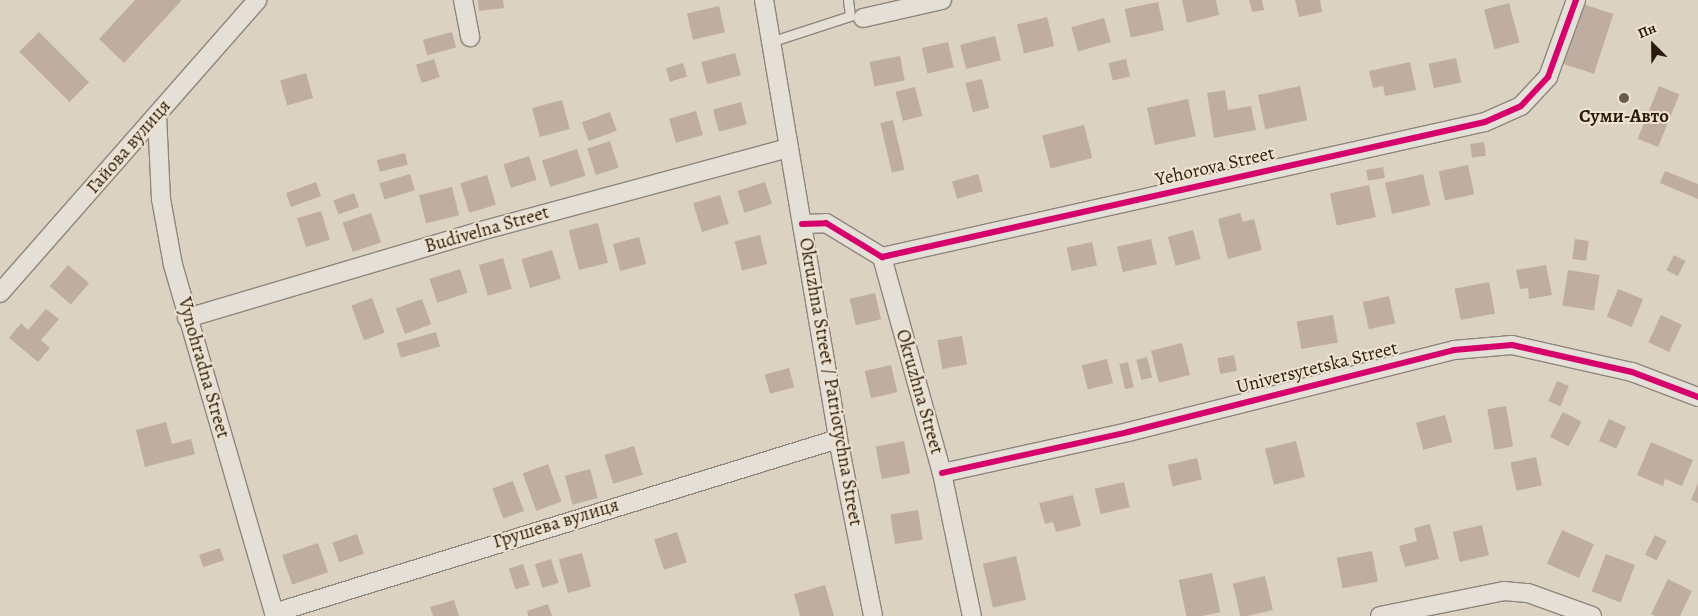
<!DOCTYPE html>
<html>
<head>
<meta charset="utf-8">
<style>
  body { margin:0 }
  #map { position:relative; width:1698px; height:616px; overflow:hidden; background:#dcd2c2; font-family:Alegreya,serif }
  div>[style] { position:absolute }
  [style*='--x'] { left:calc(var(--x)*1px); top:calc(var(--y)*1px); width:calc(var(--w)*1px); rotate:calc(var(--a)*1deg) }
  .building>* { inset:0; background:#c0ada2; transform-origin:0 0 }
  .roads { filter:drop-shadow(1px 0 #8e867c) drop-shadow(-1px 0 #8e867c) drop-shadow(0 1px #8e867c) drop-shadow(0 -1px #8e867c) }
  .service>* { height:9px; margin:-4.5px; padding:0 4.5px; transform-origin:4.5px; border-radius:4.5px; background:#e4dfd7 }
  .minor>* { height:18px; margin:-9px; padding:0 9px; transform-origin:9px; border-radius:9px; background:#e4dfd7 }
  .cycleway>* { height:6px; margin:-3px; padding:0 3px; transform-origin:3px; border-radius:3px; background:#d6006c }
  .dots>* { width:14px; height:14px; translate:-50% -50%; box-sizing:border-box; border:2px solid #efe3d1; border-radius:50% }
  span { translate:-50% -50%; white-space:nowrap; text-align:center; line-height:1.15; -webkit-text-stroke:4px #efe3d1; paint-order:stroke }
  .poi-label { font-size:19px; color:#2c1b0a; font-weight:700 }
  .street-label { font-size:19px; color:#2c1b0a }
  .north { position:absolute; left:1628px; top:20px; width:50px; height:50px; -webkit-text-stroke:4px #efe3d1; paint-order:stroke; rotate:337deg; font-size:14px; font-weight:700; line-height:20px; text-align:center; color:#2c1b0a }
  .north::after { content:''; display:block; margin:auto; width:18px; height:22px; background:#2c1b0a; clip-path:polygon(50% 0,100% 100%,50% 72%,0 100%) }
</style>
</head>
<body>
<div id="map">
  <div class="building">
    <i style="clip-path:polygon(135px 0,182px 0,124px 63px,99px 39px)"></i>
    <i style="clip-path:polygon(478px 0,503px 0,504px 8px,479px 11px)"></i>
    <i style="clip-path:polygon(1182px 0,1216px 0,1219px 15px,1187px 23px)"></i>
    <i style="clip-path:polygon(1249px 0,1262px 0,1264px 10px,1252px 12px)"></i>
    <i style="clip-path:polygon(1295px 0,1320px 0,1322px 12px,1299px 17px)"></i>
    <i style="left:1158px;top:2px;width:29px;height:34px;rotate:78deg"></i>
    <i style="left:1509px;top:3px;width:41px;height:26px;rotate:75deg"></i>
    <i style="left:1583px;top:4px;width:32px;height:63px;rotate:18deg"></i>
    <i style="left:719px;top:6px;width:27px;height:33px;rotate:77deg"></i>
    <i style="left:1047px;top:17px;width:30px;height:31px;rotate:76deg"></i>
    <i style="left:1104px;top:18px;width:25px;height:34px;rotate:74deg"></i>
    <i style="left:39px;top:32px;width:71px;height:28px;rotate:45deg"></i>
    <i style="left:452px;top:32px;width:16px;height:30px;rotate:75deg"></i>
    <i style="left:995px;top:36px;width:25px;height:36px;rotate:76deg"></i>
    <i style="left:948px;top:42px;width:26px;height:27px;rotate:77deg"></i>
    <i style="left:735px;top:53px;width:23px;height:35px;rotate:75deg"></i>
    <i style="left:900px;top:56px;width:25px;height:31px;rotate:79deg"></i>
    <i style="left:1456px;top:58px;width:25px;height:28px;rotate:78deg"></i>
    <i style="left:434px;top:59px;width:19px;height:19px;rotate:72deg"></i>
    <i style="left:1126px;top:59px;width:18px;height:18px;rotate:77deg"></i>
    <i style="clip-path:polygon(1410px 62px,1416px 90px,1385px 96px,1383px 86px,1373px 88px,1369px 71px)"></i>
    <i style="left:683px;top:63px;width:14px;height:18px;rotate:73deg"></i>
    <i style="left:306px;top:73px;width:26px;height:27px;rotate:74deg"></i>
    <i style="left:982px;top:79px;width:30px;height:17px;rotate:76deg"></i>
    <i style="left:1300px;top:86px;width:35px;height:43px;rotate:78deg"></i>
    <i style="left:1659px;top:86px;width:22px;height:57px;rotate:22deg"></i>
    <i style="left:915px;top:87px;width:30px;height:20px;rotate:76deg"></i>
    <i style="clip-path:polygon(1225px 90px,1228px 110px,1251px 106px,1256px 130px,1214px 138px,1207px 93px)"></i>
    <i style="left:1188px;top:99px;width:38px;height:42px;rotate:78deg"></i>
    <i style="left:562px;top:100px;width:30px;height:31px;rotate:75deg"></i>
    <i style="left:741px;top:102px;width:23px;height:29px;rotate:75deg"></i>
    <i style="left:696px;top:111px;width:25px;height:28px;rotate:74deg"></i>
    <i style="left:610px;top:112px;width:20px;height:30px;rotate:70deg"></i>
    <i style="left:893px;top:120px;width:51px;height:13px;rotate:77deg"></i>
    <i style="left:1084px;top:125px;width:34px;height:43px;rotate:76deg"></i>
    <i style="left:610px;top:141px;width:28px;height:24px;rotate:72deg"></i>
    <i style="left:1484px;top:142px;width:14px;height:14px;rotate:82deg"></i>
    <i style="left:577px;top:149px;width:28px;height:37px;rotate:72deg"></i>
    <i style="left:405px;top:153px;width:12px;height:29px;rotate:76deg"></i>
    <i style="left:529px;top:156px;width:25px;height:27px;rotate:72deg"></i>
    <i style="left:1468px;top:165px;width:30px;height:30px;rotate:78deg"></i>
    <i style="left:1383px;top:167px;width:11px;height:17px;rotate:80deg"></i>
    <i style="clip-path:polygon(1665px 171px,1698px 184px,1698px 199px,1660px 183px)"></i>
    <i style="left:410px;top:174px;width:17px;height:32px;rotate:73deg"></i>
    <i style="left:978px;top:174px;width:18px;height:27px;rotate:74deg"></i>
    <i style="left:1423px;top:174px;width:32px;height:39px;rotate:77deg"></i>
    <i style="left:487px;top:175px;width:31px;height:28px;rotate:73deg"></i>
    <i style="left:316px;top:182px;width:15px;height:32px;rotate:70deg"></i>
    <i style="left:765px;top:182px;width:23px;height:29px;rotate:72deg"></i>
    <i style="left:1369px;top:185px;width:33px;height:40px;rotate:78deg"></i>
    <i style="left:452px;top:187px;width:29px;height:34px;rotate:76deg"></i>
    <i style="left:354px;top:193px;width:15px;height:22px;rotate:70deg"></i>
    <i style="left:720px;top:195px;width:30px;height:28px;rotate:73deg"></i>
    <i style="left:321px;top:211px;width:30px;height:25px;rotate:73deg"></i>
    <i style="left:371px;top:213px;width:31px;height:30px;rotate:71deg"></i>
    <i style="clip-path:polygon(1240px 213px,1243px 222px,1254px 219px,1262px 250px,1228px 259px,1218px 219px)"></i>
    <i style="left:598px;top:223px;width:41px;height:30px;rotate:76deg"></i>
    <i style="left:1193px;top:230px;width:30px;height:26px;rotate:75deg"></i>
    <i style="left:760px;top:235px;width:30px;height:26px;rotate:76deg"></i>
    <i style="left:639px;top:237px;width:28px;height:27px;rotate:75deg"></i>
    <i style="left:1151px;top:239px;width:26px;height:35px;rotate:77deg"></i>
    <i style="left:1575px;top:239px;width:14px;height:20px;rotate:8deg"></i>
    <i style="left:1092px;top:242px;width:24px;height:26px;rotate:78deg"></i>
    <i style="left:552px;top:250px;width:30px;height:32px;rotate:73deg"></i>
    <i style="left:1674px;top:255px;width:13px;height:17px;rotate:27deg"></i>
    <i style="left:503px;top:258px;width:32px;height:25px;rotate:74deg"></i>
    <i style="left:68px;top:265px;width:28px;height:28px;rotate:41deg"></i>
    <i style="clip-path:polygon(1546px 265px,1552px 295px,1529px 299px,1528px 288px,1520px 289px,1516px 270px)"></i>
    <i style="left:460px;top:269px;width:25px;height:32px;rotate:72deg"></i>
    <i style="left:1568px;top:270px;width:32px;height:36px;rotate:9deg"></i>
    <i style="left:1489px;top:282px;width:32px;height:35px;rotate:79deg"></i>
    <i style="left:1618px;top:289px;width:27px;height:30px;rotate:22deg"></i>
    <i style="left:875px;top:293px;width:27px;height:26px;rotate:77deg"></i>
    <i style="left:1389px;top:296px;width:28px;height:27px;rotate:77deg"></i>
    <i style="left:372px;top:298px;width:37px;height:22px;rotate:70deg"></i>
    <i style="left:422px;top:299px;width:27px;height:28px;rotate:70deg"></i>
    <i style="clip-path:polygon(46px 309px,59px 319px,41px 340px,50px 348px,38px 362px,9px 338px,21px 323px,28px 330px)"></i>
    <i style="left:1333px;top:315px;width:28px;height:37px;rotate:80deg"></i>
    <i style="left:1661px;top:315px;width:23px;height:30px;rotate:25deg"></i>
    <i style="left:436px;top:332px;width:15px;height:41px;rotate:74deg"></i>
    <i style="left:962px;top:336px;width:29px;height:25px;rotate:80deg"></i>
    <i style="left:1182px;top:343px;width:33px;height:32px;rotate:76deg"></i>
    <i style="left:1234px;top:355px;width:16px;height:17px;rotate:79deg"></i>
    <i style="left:1147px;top:357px;width:21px;height:11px;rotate:76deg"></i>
    <i style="left:1107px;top:359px;width:25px;height:26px;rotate:76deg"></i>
    <i style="left:1128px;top:362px;width:26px;height:9px;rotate:77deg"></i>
    <i style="left:891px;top:365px;width:28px;height:27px;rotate:77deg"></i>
    <i style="left:789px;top:368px;width:20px;height:25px;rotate:75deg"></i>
    <i style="left:1557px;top:381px;width:13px;height:22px;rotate:23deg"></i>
    <i style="left:1506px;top:406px;width:41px;height:19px;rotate:80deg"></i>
    <i style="left:1563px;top:412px;width:21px;height:28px;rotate:28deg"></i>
    <i style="left:1445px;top:415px;width:28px;height:30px;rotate:75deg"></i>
    <i style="left:1609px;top:419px;width:19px;height:24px;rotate:25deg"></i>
    <i style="clip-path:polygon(166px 422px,172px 444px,191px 439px,195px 454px,145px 467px,136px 430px)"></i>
    <i style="left:904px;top:441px;width:33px;height:29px;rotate:79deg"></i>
    <i style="left:1296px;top:441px;width:37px;height:32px;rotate:76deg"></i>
    <i style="clip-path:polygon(1651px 442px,1693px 460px,1682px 486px,1665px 479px,1663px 486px,1637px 475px)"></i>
    <i style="left:634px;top:446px;width:30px;height:31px;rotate:73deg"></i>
    <i style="left:1536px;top:457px;width:29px;height:26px;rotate:78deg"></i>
    <i style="left:1197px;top:458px;width:22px;height:30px;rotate:77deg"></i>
    <i style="left:548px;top:464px;width:40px;height:27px;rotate:70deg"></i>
    <i style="left:590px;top:469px;width:30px;height:26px;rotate:75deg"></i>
    <i style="left:513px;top:481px;width:32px;height:22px;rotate:70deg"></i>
    <i style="left:1124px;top:482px;width:26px;height:30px;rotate:77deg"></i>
    <i style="clip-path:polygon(1698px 483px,1698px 503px,1691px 500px)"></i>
    <i style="clip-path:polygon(1073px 495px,1081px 526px,1056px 532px,1053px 522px,1045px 524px,1039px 503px)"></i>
    <i style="left:918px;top:510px;width:30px;height:28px;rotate:81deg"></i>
    <i style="clip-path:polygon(1430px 524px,1439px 559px,1405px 567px,1399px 546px,1417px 541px,1414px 528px)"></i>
    <i style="left:1482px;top:525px;width:31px;height:30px;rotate:77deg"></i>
    <i style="left:1562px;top:530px;width:35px;height:37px;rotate:24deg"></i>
    <i style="left:677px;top:532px;width:32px;height:24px;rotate:72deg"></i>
    <i style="left:357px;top:534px;width:21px;height:26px;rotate:71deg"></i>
    <i style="left:1655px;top:535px;width:13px;height:22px;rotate:27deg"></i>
    <i style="left:318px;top:543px;width:31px;height:38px;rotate:71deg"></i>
    <i style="left:220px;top:548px;width:13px;height:22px;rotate:72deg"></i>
    <i style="left:1372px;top:551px;width:31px;height:36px;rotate:79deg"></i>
    <i style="left:582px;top:553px;width:35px;height:24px;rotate:75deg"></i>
    <i style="left:1606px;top:554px;width:31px;height:40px;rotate:21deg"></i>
    <i style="left:1016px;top:556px;width:45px;height:34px;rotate:77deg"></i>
    <i style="left:551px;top:559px;width:25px;height:17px;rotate:72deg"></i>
    <i style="left:523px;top:564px;width:22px;height:15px;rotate:72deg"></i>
    <i style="left:1212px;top:573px;width:40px;height:34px;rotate:78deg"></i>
    <i style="left:1265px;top:576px;width:35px;height:33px;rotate:77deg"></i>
    <i style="clip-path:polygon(1668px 579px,1692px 591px,1680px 616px,1655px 616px,1651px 614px)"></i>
    <i style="clip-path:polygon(825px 585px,834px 616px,800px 616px,794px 594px)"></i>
    <i style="clip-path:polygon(454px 600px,459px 616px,433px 616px,430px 607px)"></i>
    <i style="clip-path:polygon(548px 604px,552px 616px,528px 616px,527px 611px)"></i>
  </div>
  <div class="roads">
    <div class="service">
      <i style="--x:770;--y:42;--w:84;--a:-18"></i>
      <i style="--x:850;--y:16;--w:16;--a:-97"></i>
    </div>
    <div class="minor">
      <i style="--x:463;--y:0;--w:38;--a:79"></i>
      <i style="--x:764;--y:0;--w:445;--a:80.4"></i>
      <i style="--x:838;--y:439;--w:180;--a:78.8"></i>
      <i style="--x:863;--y:18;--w:81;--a:-12.8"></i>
      <i style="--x:157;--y:115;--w:84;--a:87.3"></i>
      <i style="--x:161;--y:199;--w:67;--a:79.7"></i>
      <i style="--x:173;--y:265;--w:366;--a:73.8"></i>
      <i style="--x:802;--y:224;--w:24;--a:-2"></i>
      <i style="--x:826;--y:223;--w:66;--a:31.3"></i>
      <i style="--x:882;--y:257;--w:618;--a:-12.62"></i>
      <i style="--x:1485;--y:122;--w:39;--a:-24"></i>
      <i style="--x:1521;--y:106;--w:40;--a:-47"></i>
      <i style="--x:1548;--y:77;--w:82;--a:-70"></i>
      <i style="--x:882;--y:257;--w:224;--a:74.5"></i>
      <i style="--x:942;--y:473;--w:146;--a:78.2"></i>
      <i style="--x:0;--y:293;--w:390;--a:-48.7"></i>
      <i style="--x:187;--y:318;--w:302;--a:-16.5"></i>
      <i style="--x:477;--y:232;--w:322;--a:-15.1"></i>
      <i style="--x:942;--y:473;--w:190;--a:-12.4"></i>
      <i style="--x:1128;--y:432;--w:336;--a:-14.1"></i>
      <i style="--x:1454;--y:350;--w:58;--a:-4.9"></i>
      <i style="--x:1512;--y:345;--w:123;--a:12.7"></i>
      <i style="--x:1632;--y:372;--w:71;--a:20.7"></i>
      <i style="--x:274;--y:613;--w:590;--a:-17.15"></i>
      <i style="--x:1380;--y:616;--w:126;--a:-11.4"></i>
      <i style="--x:1504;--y:591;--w:24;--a:5"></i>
      <i style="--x:1528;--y:593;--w:68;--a:19.8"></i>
    </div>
  </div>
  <div class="cycleway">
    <i style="--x:802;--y:224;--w:24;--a:-2"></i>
    <i style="--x:826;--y:223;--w:66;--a:31.3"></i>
    <i style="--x:882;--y:257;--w:618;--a:-12.62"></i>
    <i style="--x:1485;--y:122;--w:39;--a:-24"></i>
    <i style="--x:1521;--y:106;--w:40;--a:-47"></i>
    <i style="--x:1548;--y:77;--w:82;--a:-70"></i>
    <i style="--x:942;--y:473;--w:190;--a:-12.4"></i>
    <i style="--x:1128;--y:432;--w:336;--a:-14.1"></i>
    <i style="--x:1454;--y:350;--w:58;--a:-4.9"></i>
    <i style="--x:1512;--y:345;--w:123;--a:12.7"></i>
    <i style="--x:1632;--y:372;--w:71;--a:20.7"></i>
  </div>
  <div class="dots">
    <i style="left:1624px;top:98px;background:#6a5b4a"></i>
  </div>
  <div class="poi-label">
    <span style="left:1624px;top:117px">Суми-Авто</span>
  </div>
  <div class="street-label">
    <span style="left:129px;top:147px;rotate:-49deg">Гайова вулиця</span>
    <span style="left:1215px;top:167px;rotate:-13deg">Yehorova Street</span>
    <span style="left:487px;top:230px;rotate:-16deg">Budivelna Street</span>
    <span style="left:203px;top:368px;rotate:74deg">Vynohradna Street</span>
    <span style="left:1317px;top:368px;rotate:-14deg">Universytetska Street</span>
    <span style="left:830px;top:382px;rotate:80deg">Okruzhna Street / Patriotychna Street</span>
    <span style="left:919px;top:392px;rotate:74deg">Okruzhna Street</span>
    <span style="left:556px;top:524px;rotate:-17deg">Грушева вулиця</span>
  </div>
  <div class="north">Пн</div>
</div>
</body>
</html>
